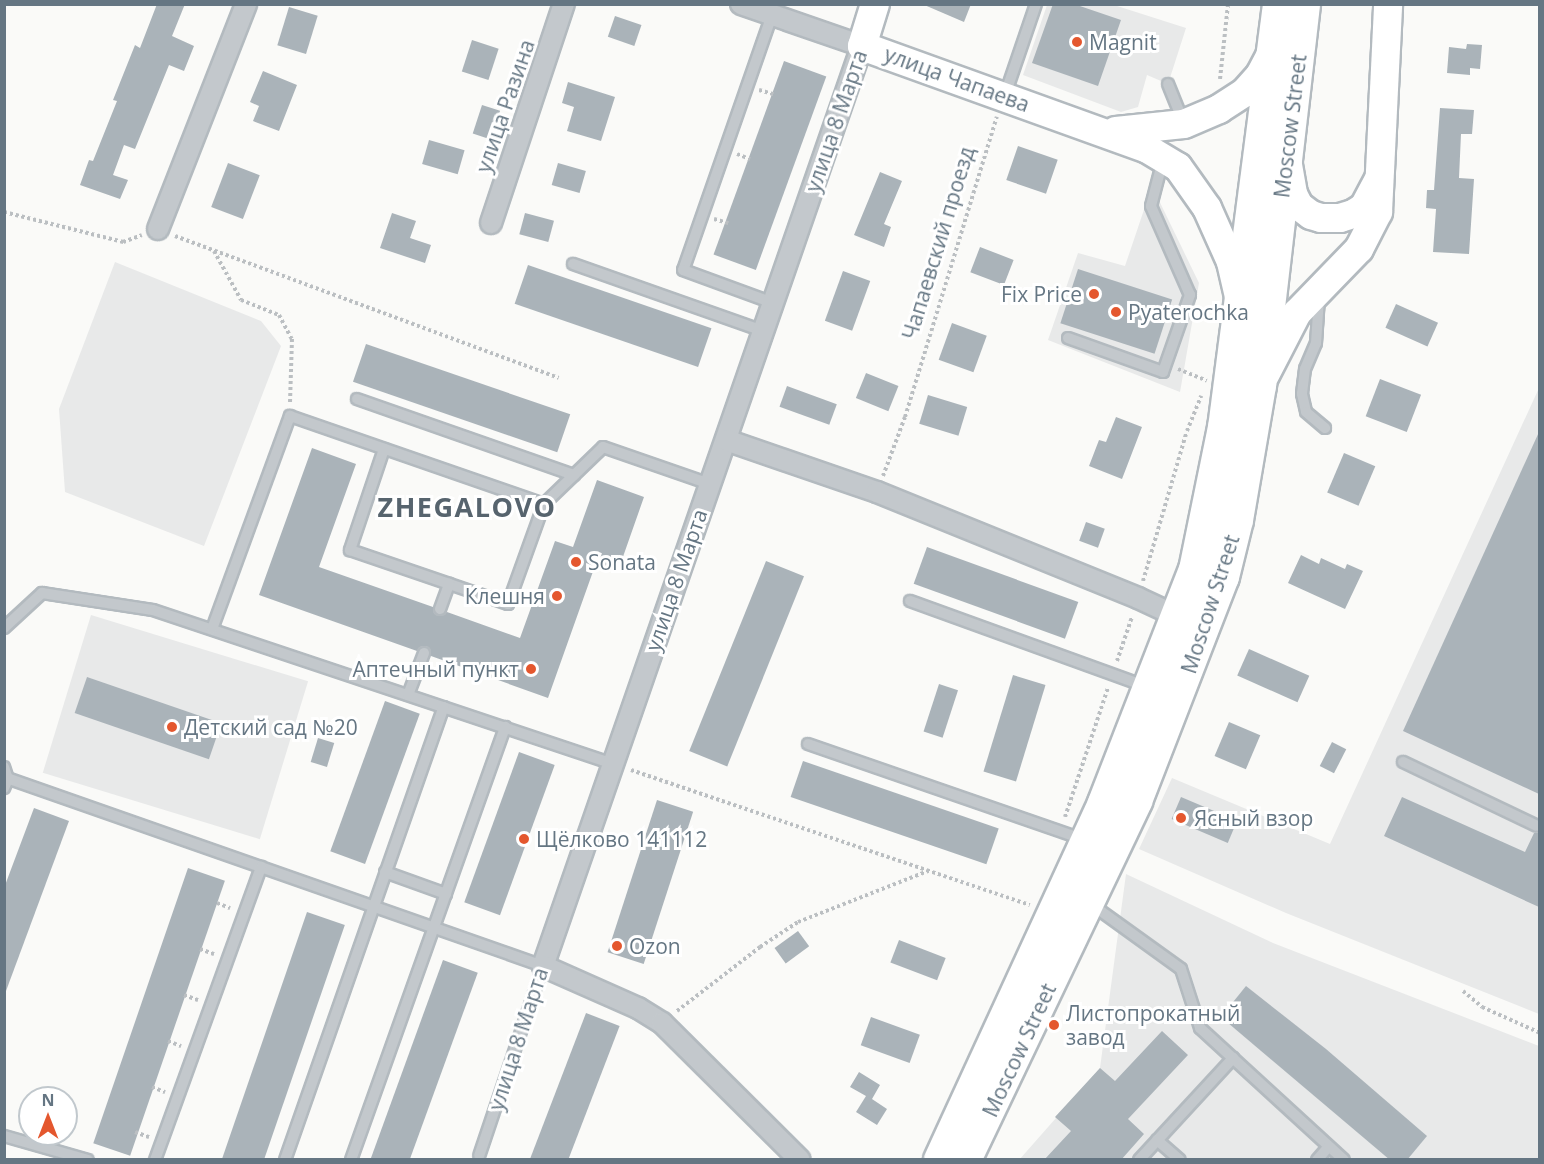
<!DOCTYPE html>
<html>
<head>
<meta charset="utf-8">
<style>
  body { margin:0 }
  #map { position:relative; width:1544px; height:1164px; overflow:hidden; background:#fafaf8; font-family:"Open Sans",sans-serif }
  div>[style] { position:absolute }
  [style*='--x'] { left:calc(var(--x)*1px); top:calc(var(--y)*1px); width:calc(var(--w)*1px); rotate:calc(var(--a)*1deg) }
  .built>* { inset:0; background:#e8e9e9; transform-origin:0 0 }
  .building>* { inset:0; background:#aab3b9; transform-origin:0 0 }
  .path>* { height:4px; margin-top:-2px; transform-origin:0; background:repeating-linear-gradient(90deg,#bbbfc2 0 3px,transparent 0 6px) }
  .roads { filter:drop-shadow(2px 0 #b3babf) drop-shadow(-2px 0 #b3babf) drop-shadow(0 2px #b3babf) drop-shadow(0 -2px #b3babf) }
  .lane>* { height:10px; margin:-5px; padding:0 5px; transform-origin:5px; border-radius:5px; background:#c3c8cc }
  .street>* { height:20px; margin:-10px; padding:0 10px; transform-origin:10px; border-radius:10px; background:#c3c8cc }
  .secondary>* { height:28px; margin:-14px; padding:0 14px; transform-origin:14px; border-radius:14px; background:#fff }
  .primary>* { height:32px; margin:-16px; padding:0 16px; transform-origin:16px; border-radius:16px; background:#fff }
  .dots>* { width:16px; height:16px; translate:-50% -50%; box-sizing:border-box; border:3px solid #fff; border-radius:50% }
  span { translate:-50% -50%; white-space:nowrap; text-align:center; line-height:1.15; -webkit-text-stroke:6px #fff; paint-order:stroke }
  .poi-label { font-size:21px; color:#657683 }
  .left { translate:0 -50%; text-align:left }
  .right { translate:-100% -50%; text-align:right }
  .street-label { font-size:21px; color:#657683 }
  .district-label { font-size:27px; color:#57646e; font-weight:700; letter-spacing:1.5px }
  .frame { position:absolute; inset:0; border:6px solid #657683; pointer-events:none }
  .north { position:absolute; left:18px; top:1086px; width:60px; height:60px; box-sizing:border-box; background:#fff; border:2px solid #c1c8cd; border-radius:50%; rotate:0deg; font-size:16px; font-weight:700; line-height:24px; text-align:center; color:#657683 }
  .north::after { content:''; display:block; margin:auto; width:21px; height:27px; background:#e4572e; clip-path:polygon(50% 0,100% 100%,50% 72%,0 100%) }
</style>
</head>
<body>
<div id="map">
  <div class="built">
    <i style="clip-path:polygon(1047px 5px,1114px 5px,1186px 28px,1168px 84px,1147px 75px,1138px 107px,1121px 112px,1023px 75px)"></i>
    <i style="clip-path:polygon(1152px 186px,1199px 283px,1180px 392px,1048px 340px,1078px 253px,1125px 266px)"></i>
    <i style="clip-path:polygon(115px 262px,261px 321px,281px 346px,204px 546px,65px 492px,59px 409px)"></i>
    <i style="clip-path:polygon(1539px 388px,1539px 1014px,1286px 913px,1139px 849px,1172px 778px,1330px 844px)"></i>
    <i style="left:91px;top:615px;width:227px;height:165px;rotate:17deg"></i>
    <i style="clip-path:polygon(1126px 874px,1273px 943px,1539px 1046px,1539px 1159px,1019px 1160px,1100px 1068px)"></i>
  </div>
  <div class="building">
    <i style="clip-path:polygon(157px 4px,185px 4px,172px 36px,194px 46px,184px 71px,169px 65px,135px 149px,124px 145px,113px 175px,128px 180px,120px 199px,80px 185px,89px 160px,93px 161px,117px 101px,113px 100px,135px 45px,140px 48px)"></i>
    <i style="clip-path:polygon(922px 4px,971px 4px,964px 22px)"></i>
    <i style="clip-path:polygon(1053px 4px,1074px 4px,1121px 20px,1098px 86px,1032px 63px)"></i>
    <i style="left:289px;top:7px;width:30px;height:40px;rotate:17deg"></i>
    <i style="left:615px;top:16px;width:28px;height:22px;rotate:19deg"></i>
    <i style="left:472px;top:40px;width:28px;height:33px;rotate:18deg"></i>
    <i style="clip-path:polygon(1467px 44px,1482px 45px,1480px 69px,1470px 68px,1470px 75px,1447px 73px,1449px 47px,1466px 49px)"></i>
    <i style="left:784px;top:61px;width:45px;height:206px;rotate:20deg"></i>
    <i style="clip-path:polygon(263px 71px,297px 85px,279px 131px,253px 121px,259px 106px,250px 102px)"></i>
    <i style="clip-path:polygon(568px 82px,615px 97px,601px 141px,567px 131px,574px 107px,562px 103px)"></i>
    <i style="left:482px;top:105px;width:19px;height:30px;rotate:18deg"></i>
    <i style="clip-path:polygon(1440px 108px,1474px 110px,1472px 134px,1461px 134px,1459px 178px,1474px 179px,1469px 254px,1433px 252px,1436px 209px,1426px 208px,1427px 190px,1434px 190px)"></i>
    <i style="left:429px;top:140px;width:37px;height:25px;rotate:16deg"></i>
    <i style="left:1018px;top:146px;width:42px;height:36px;rotate:19deg"></i>
    <i style="left:228px;top:163px;width:34px;height:47px;rotate:21deg"></i>
    <i style="left:558px;top:163px;width:29px;height:23px;rotate:16deg"></i>
    <i style="clip-path:polygon(880px 172px,902px 181px,884px 224px,891px 227px,884px 247px,854px 235px)"></i>
    <i style="clip-path:polygon(392px 213px,416px 221px,410px 238px,431px 245px,425px 263px,380px 248px)"></i>
    <i style="left:525px;top:213px;width:30px;height:22px;rotate:15deg"></i>
    <i style="left:980px;top:247px;width:36px;height:27px;rotate:21deg"></i>
    <i style="left:528px;top:265px;width:194px;height:41px;rotate:19deg"></i>
    <i style="left:1078px;top:269px;width:99px;height:57px;rotate:18deg"></i>
    <i style="left:843px;top:271px;width:29px;height:53px;rotate:20deg"></i>
    <i style="left:1396px;top:304px;width:46px;height:26px;rotate:24deg"></i>
    <i style="left:952px;top:323px;width:37px;height:39px;rotate:20deg"></i>
    <i style="left:366px;top:344px;width:216px;height:40px;rotate:19deg"></i>
    <i style="left:866px;top:373px;width:35px;height:27px;rotate:22deg"></i>
    <i style="left:1380px;top:379px;width:44px;height:40px;rotate:21deg"></i>
    <i style="left:787px;top:386px;width:53px;height:22px;rotate:20deg"></i>
    <i style="left:928px;top:395px;width:41px;height:30px;rotate:17deg"></i>
    <i style="clip-path:polygon(1116px 417px,1142px 427px,1122px 479px,1089px 466px,1099px 440px,1106px 442px)"></i>
    <i style="clip-path:polygon(1539px 432px,1539px 794px,1403px 731px)"></i>
    <i style="clip-path:polygon(312px 448px,356px 464px,319px 567px,433px 607px,434px 613px,438px 616px,447px 612px,520px 638px,555px 541px,573px 547px,597px 480px,644px 497px,618px 571px,596px 563px,548px 698px,431px 656px,430px 649px,426px 646px,420px 647px,417px 651px,259px 595px)"></i>
    <i style="left:1344px;top:453px;width:34px;height:43px;rotate:23deg"></i>
    <i style="left:1086px;top:522px;width:20px;height:20px;rotate:20deg"></i>
    <i style="left:927px;top:547px;width:161px;height:39px;rotate:20deg"></i>
    <i style="clip-path:polygon(1301px 555px,1319px 564px,1321px 558px,1345px 569px,1347px 564px,1363px 571px,1345px 609px,1288px 583px)"></i>
    <i style="left:766px;top:561px;width:41px;height:205px;rotate:22deg"></i>
    <i style="left:1249px;top:649px;width:66px;height:29px;rotate:24deg"></i>
    <i style="left:1013px;top:675px;width:34px;height:101px;rotate:17deg"></i>
    <i style="left:87px;top:677px;width:142px;height:38px;rotate:19deg"></i>
    <i style="left:939px;top:684px;width:20px;height:50px;rotate:18deg"></i>
    <i style="left:385px;top:701px;width:37px;height:160px;rotate:20deg"></i>
    <i style="left:1229px;top:722px;width:34px;height:37px;rotate:23deg"></i>
    <i style="left:318px;top:738px;width:17px;height:25px;rotate:17deg"></i>
    <i style="left:1332px;top:742px;width:16px;height:27px;rotate:27deg"></i>
    <i style="left:519px;top:752px;width:38px;height:160px;rotate:20deg"></i>
    <i style="left:803px;top:761px;width:207px;height:38px;rotate:19deg"></i>
    <i style="left:1181px;top:797px;width:61px;height:24px;rotate:23deg"></i>
    <i style="clip-path:polygon(1402px 797px,1525px 852px,1534px 833px,1539px 833px,1539px 907px,1384px 836px)"></i>
    <i style="left:657px;top:800px;width:38px;height:160px;rotate:18deg"></i>
    <i style="clip-path:polygon(34px 808px,69px 821px,6px 991px,4px 888px)"></i>
    <i style="left:188px;top:868px;width:39px;height:291px;rotate:19deg"></i>
    <i style="left:307px;top:912px;width:40px;height:263px;rotate:19deg"></i>
    <i style="left:798px;top:931px;width:19px;height:29px;rotate:54deg"></i>
    <i style="left:899px;top:940px;width:50px;height:24px;rotate:21deg"></i>
    <i style="left:443px;top:960px;width:37px;height:213px;rotate:20deg"></i>
    <i style="clip-path:polygon(1246px 986px,1326px 1049px,1427px 1136px,1407px 1160px,1390px 1160px,1221px 1017px)"></i>
    <i style="left:586px;top:1013px;width:36px;height:156px;rotate:21deg"></i>
    <i style="left:871px;top:1017px;width:52px;height:30px;rotate:20deg"></i>
    <i style="clip-path:polygon(1162px 1031px,1188px 1055px,1128px 1119px,1144px 1134px,1121px 1160px,1044px 1160px,1071px 1131px,1055px 1117px,1100px 1068px,1115px 1081px)"></i>
    <i style="clip-path:polygon(859px 1072px,880px 1085px,872px 1099px,887px 1109px,877px 1125px,856px 1112px,866px 1096px,850px 1087px)"></i>
  </div>
  <div class="path">
    <i style="--x:1220;--y:79;--w:75;--a:-83.9"></i>
    <i style="--x:759;--y:90;--w:15;--a:16"></i>
    <i style="--x:737;--y:154;--w:14;--a:21"></i>
    <i style="--x:4;--y:212;--w:123;--a:14.1"></i>
    <i style="--x:123;--y:242;--w:20;--a:-20"></i>
    <i style="--x:714;--y:219;--w:15;--a:16"></i>
    <i style="--x:175;--y:236;--w:409;--a:20.3"></i>
    <i style="--x:214;--y:251;--w:56;--a:61.1"></i>
    <i style="--x:241;--y:300;--w:41;--a:21.5"></i>
    <i style="--x:279;--y:315;--w:27;--a:62"></i>
    <i style="--x:292;--y:339;--w:63;--a:91.8"></i>
    <i style="--x:1178;--y:369;--w:31;--a:22"></i>
    <i style="--x:883;--y:476;--w:63;--a:-69.6"></i>
    <i style="--x:905;--y:417;--w:314;--a:-73"></i>
    <i style="--x:1143;--y:581;--w:156;--a:-73.7"></i>
    <i style="--x:1187;--y:431;--w:38;--a:-68"></i>
    <i style="--x:1117;--y:661;--w:46;--a:-71.2"></i>
    <i style="--x:631;--y:770;--w:421;--a:18.7"></i>
    <i style="--x:1065;--y:817;--w:136;--a:-71.6"></i>
    <i style="--x:217;--y:903;--w:14;--a:21"></i>
    <i style="--x:200;--y:949;--w:15;--a:20"></i>
    <i style="--x:1463;--y:991;--w:25;--a:40"></i>
    <i style="--x:1482;--y:1007;--w:64;--a:24.1"></i>
    <i style="--x:184;--y:995;--w:15;--a:20"></i>
    <i style="--x:677;--y:1011;--w:105;--a:-37.6"></i>
    <i style="--x:760;--y:947;--w:45;--a:-33.3"></i>
    <i style="--x:798;--y:922;--w:140;--a:-21.4"></i>
    <i style="--x:168;--y:1041;--w:14;--a:21"></i>
    <i style="--x:152;--y:1087;--w:14;--a:21"></i>
    <i style="--x:135;--y:1132;--w:15;--a:20"></i>
  </div>
  <div class="roads">
    <div class="lane">
      <i style="--x:772;--y:15;--w:270;--a:109.2"></i>
      <i style="--x:683;--y:270;--w:96;--a:20.1"></i>
      <i style="--x:1168;--y:84;--w:40;--a:68"></i>
      <i style="--x:1005;--y:95;--w:96;--a:-71.2"></i>
      <i style="--x:573;--y:264;--w:201;--a:19.4"></i>
      <i style="--x:1319;--y:298;--w:45;--a:93.8"></i>
      <i style="--x:1316;--y:343;--w:28;--a:113"></i>
      <i style="--x:1305;--y:369;--w:25;--a:97"></i>
      <i style="--x:1302;--y:394;--w:18;--a:77"></i>
      <i style="--x:1306;--y:412;--w:25;--a:40"></i>
      <i style="--x:1068;--y:338;--w:101;--a:19.7"></i>
      <i style="--x:1163;--y:372;--w:82;--a:-70.7"></i>
      <i style="--x:1190;--y:295;--w:97;--a:-113.7"></i>
      <i style="--x:1151;--y:206;--w:48;--a:-75.4"></i>
      <i style="--x:357;--y:399;--w:230;--a:19.3"></i>
      <i style="--x:384;--y:449;--w:107;--a:108.6"></i>
      <i style="--x:350;--y:550;--w:167;--a:18.9"></i>
      <i style="--x:508;--y:604;--w:106;--a:-70.2"></i>
      <i style="--x:544;--y:504;--w:82;--a:-44"></i>
      <i style="--x:603;--y:447;--w:113;--a:19.1"></i>
      <i style="--x:910;--y:601;--w:252;--a:19.9"></i>
      <i style="--x:440;--y:609;--w:27;--a:-70"></i>
      <i style="--x:4;--y:628;--w:52;--a:-42.6"></i>
      <i style="--x:42;--y:593;--w:112;--a:8.7"></i>
      <i style="--x:153;--y:610;--w:483;--a:18.5"></i>
      <i style="--x:212;--y:629;--w:227;--a:-69.9"></i>
      <i style="--x:290;--y:416;--w:269;--a:19.1"></i>
      <i style="--x:408;--y:695;--w:45;--a:-69.1"></i>
      <i style="--x:808;--y:744;--w:291;--a:19.1"></i>
      <i style="--x:1403;--y:762;--w:148;--a:25.5"></i>
      <i style="--x:4;--y:767;--w:13;--a:72"></i>
      <i style="--x:8;--y:779;--w:10;--a:114"></i>
      <i style="--x:4;--y:777;--w:571;--a:19.32"></i>
      <i style="--x:543;--y:966;--w:200;--a:108.6"></i>
      <i style="--x:385;--y:872;--w:65;--a:19.8"></i>
      <i style="--x:1091;--y:904;--w:111;--a:35.8"></i>
      <i style="--x:1181;--y:969;--w:62;--a:72.1"></i>
      <i style="--x:1200;--y:1028;--w:195;--a:42.5"></i>
      <i style="--x:4;--y:1136;--w:87;--a:15.9"></i>
      <i style="--x:1157;--y:1140;--w:30;--a:41"></i>
      <i style="--x:155;--y:1160;--w:312;--a:-70.1"></i>
      <i style="--x:285;--y:1160;--w:480;--a:-70.7"></i>
      <i style="--x:351;--y:1160;--w:460;--a:-70.4"></i>
      <i style="--x:1139;--y:1160;--w:139;--a:-47.3"></i>
      <i style="--x:1317;--y:1160;--w:18;--a:-49"></i>
    </div>
    <div class="street">
      <i style="--x:741;--y:4;--w:128;--a:19.1"></i>
      <i style="--x:862;--y:46;--w:974;--a:109.12"></i>
      <i style="--x:543;--y:966;--w:104;--a:23.9"></i>
      <i style="--x:638;--y:1008;--w:28;--a:32"></i>
      <i style="--x:662;--y:1023;--w:194;--a:44.8"></i>
      <i style="--x:491;--y:223;--w:231;--a:-71.6"></i>
      <i style="--x:158;--y:229;--w:242;--a:-68.6"></i>
      <i style="--x:726;--y:440;--w:160;--a:19"></i>
      <i style="--x:877;--y:492;--w:282;--a:22.1"></i>
      <i style="--x:1138;--y:598;--w:45;--a:24.9"></i>
    </div>
    <div class="secondary">
      <i style="--x:875;--y:4;--w:44;--a:107.2"></i>
      <i style="--x:862;--y:46;--w:302;--a:19.8"></i>
      <i style="--x:1146;--y:148;--w:37;--a:31"></i>
      <i style="--x:1178;--y:167;--w:50;--a:54.7"></i>
      <i style="--x:1207;--y:208;--w:59;--a:66"></i>
      <i style="--x:1231;--y:262;--w:37;--a:77"></i>
      <i style="--x:1116;--y:131;--w:68;--a:-5.9"></i>
      <i style="--x:1184;--y:124;--w:38;--a:-23"></i>
      <i style="--x:1219;--y:109;--w:30;--a:-33"></i>
      <i style="--x:1244;--y:93;--w:24;--a:-48"></i>
      <i style="--x:1260;--y:75;--w:27;--a:-62"></i>
      <i style="--x:1288;--y:165;--w:29;--a:80"></i>
      <i style="--x:1293;--y:194;--w:13;--a:63"></i>
      <i style="--x:1299;--y:206;--w:15;--a:37"></i>
      <i style="--x:1311;--y:215;--w:10;--a:17"></i>
      <i style="--x:1321;--y:218;--w:19;--a:0"></i>
      <i style="--x:1340;--y:218;--w:14;--a:-17"></i>
      <i style="--x:1353;--y:214;--w:13;--a:-32"></i>
      <i style="--x:1364;--y:207;--w:30;--a:-62"></i>
      <i style="--x:1265;--y:375;--w:70;--a:-62.7"></i>
      <i style="--x:1297;--y:313;--w:89;--a:-45.9"></i>
      <i style="--x:1359;--y:249;--w:42;--a:-62.8"></i>
      <i style="--x:1378;--y:212;--w:208;--a:-87.2"></i>
    </div>
    <div class="primary">
      <i style="--x:940;--y:1160;--w:393;--a:-65.3"></i>
      <i style="--x:1104;--y:803;--w:250;--a:-68.7"></i>
      <i style="--x:1195;--y:570;--w:145;--a:-78.5"></i>
      <i style="--x:1224;--y:428;--w:428;--a:-82.6"></i>
      <i style="--x:965;--y:1160;--w:398;--a:-64.5"></i>
      <i style="--x:1136;--y:801;--w:240;--a:-68.8"></i>
      <i style="--x:1223;--y:577;--w:59;--a:-76.2"></i>
      <i style="--x:1237;--y:520;--w:137;--a:-80.3"></i>
      <i style="--x:1260;--y:385;--w:384;--a:-83.4"></i>
    </div>
  </div>
  <div class="dots">
    <i style="left:1077px;top:42px;background:#e4572e"></i>
    <i style="left:1094px;top:294px;background:#e4572e"></i>
    <i style="left:1116px;top:312px;background:#e4572e"></i>
    <i style="left:576px;top:562px;background:#e4572e"></i>
    <i style="left:557px;top:596px;background:#e4572e"></i>
    <i style="left:531px;top:669px;background:#e4572e"></i>
    <i style="left:172px;top:727px;background:#e4572e"></i>
    <i style="left:1181px;top:818px;background:#e4572e"></i>
    <i style="left:524px;top:839px;background:#e4572e"></i>
    <i style="left:617px;top:946px;background:#e4572e"></i>
    <i style="left:1054px;top:1025px;background:#e4572e"></i>
  </div>
  <div class="poi-label">
    <span class="left" style="left:1089px;top:42px">Magnit</span>
    <span class="right" style="left:1082px;top:294px">Fix Price</span>
    <span class="left" style="left:1128px;top:312px">Pyaterochka</span>
    <span class="left" style="left:588px;top:562px">Sonata</span>
    <span class="right" style="left:545px;top:596px">Клешня</span>
    <span class="right" style="left:519px;top:669px">Аптечный пункт</span>
    <span class="left" style="left:184px;top:727px">Детский сад №20</span>
    <span class="left" style="left:1194px;top:818px">Ясный взор</span>
    <span class="left" style="left:536px;top:839px">Щёлково 141112</span>
    <span class="left" style="left:629px;top:946px">Ozon</span>
    <span class="left" style="left:1066px;top:1025px">Листопрокатный<br>завод</span>
  </div>
  <div class="street-label">
    <span style="left:957px;top:79px;rotate:20deg">улица Чапаева</span>
    <span style="left:505px;top:106px;rotate:-71deg">улица Разина</span>
    <span style="left:836px;top:121px;rotate:-71deg">улица 8 Марта</span>
    <span style="left:1290px;top:126px;rotate:-83deg">Moscow Street</span>
    <span style="left:938px;top:243px;rotate:-73deg">Чапаевский проезд</span>
    <span style="left:676px;top:580px;rotate:-71deg">улица 8 Марта</span>
    <span style="left:1210px;top:604px;rotate:-72deg">Moscow Street</span>
    <span style="left:518px;top:1039px;rotate:-72deg">улица 8 Марта</span>
    <span style="left:1019px;top:1050px;rotate:-65deg">Moscow Street</span>
  </div>
  <div class="district-label">
    <span style="left:467px;top:507px">ZHEGALOVO</span>
  </div>
  <div class="frame"></div>
  <div class="north">N</div>
</div>
</body>
</html>
